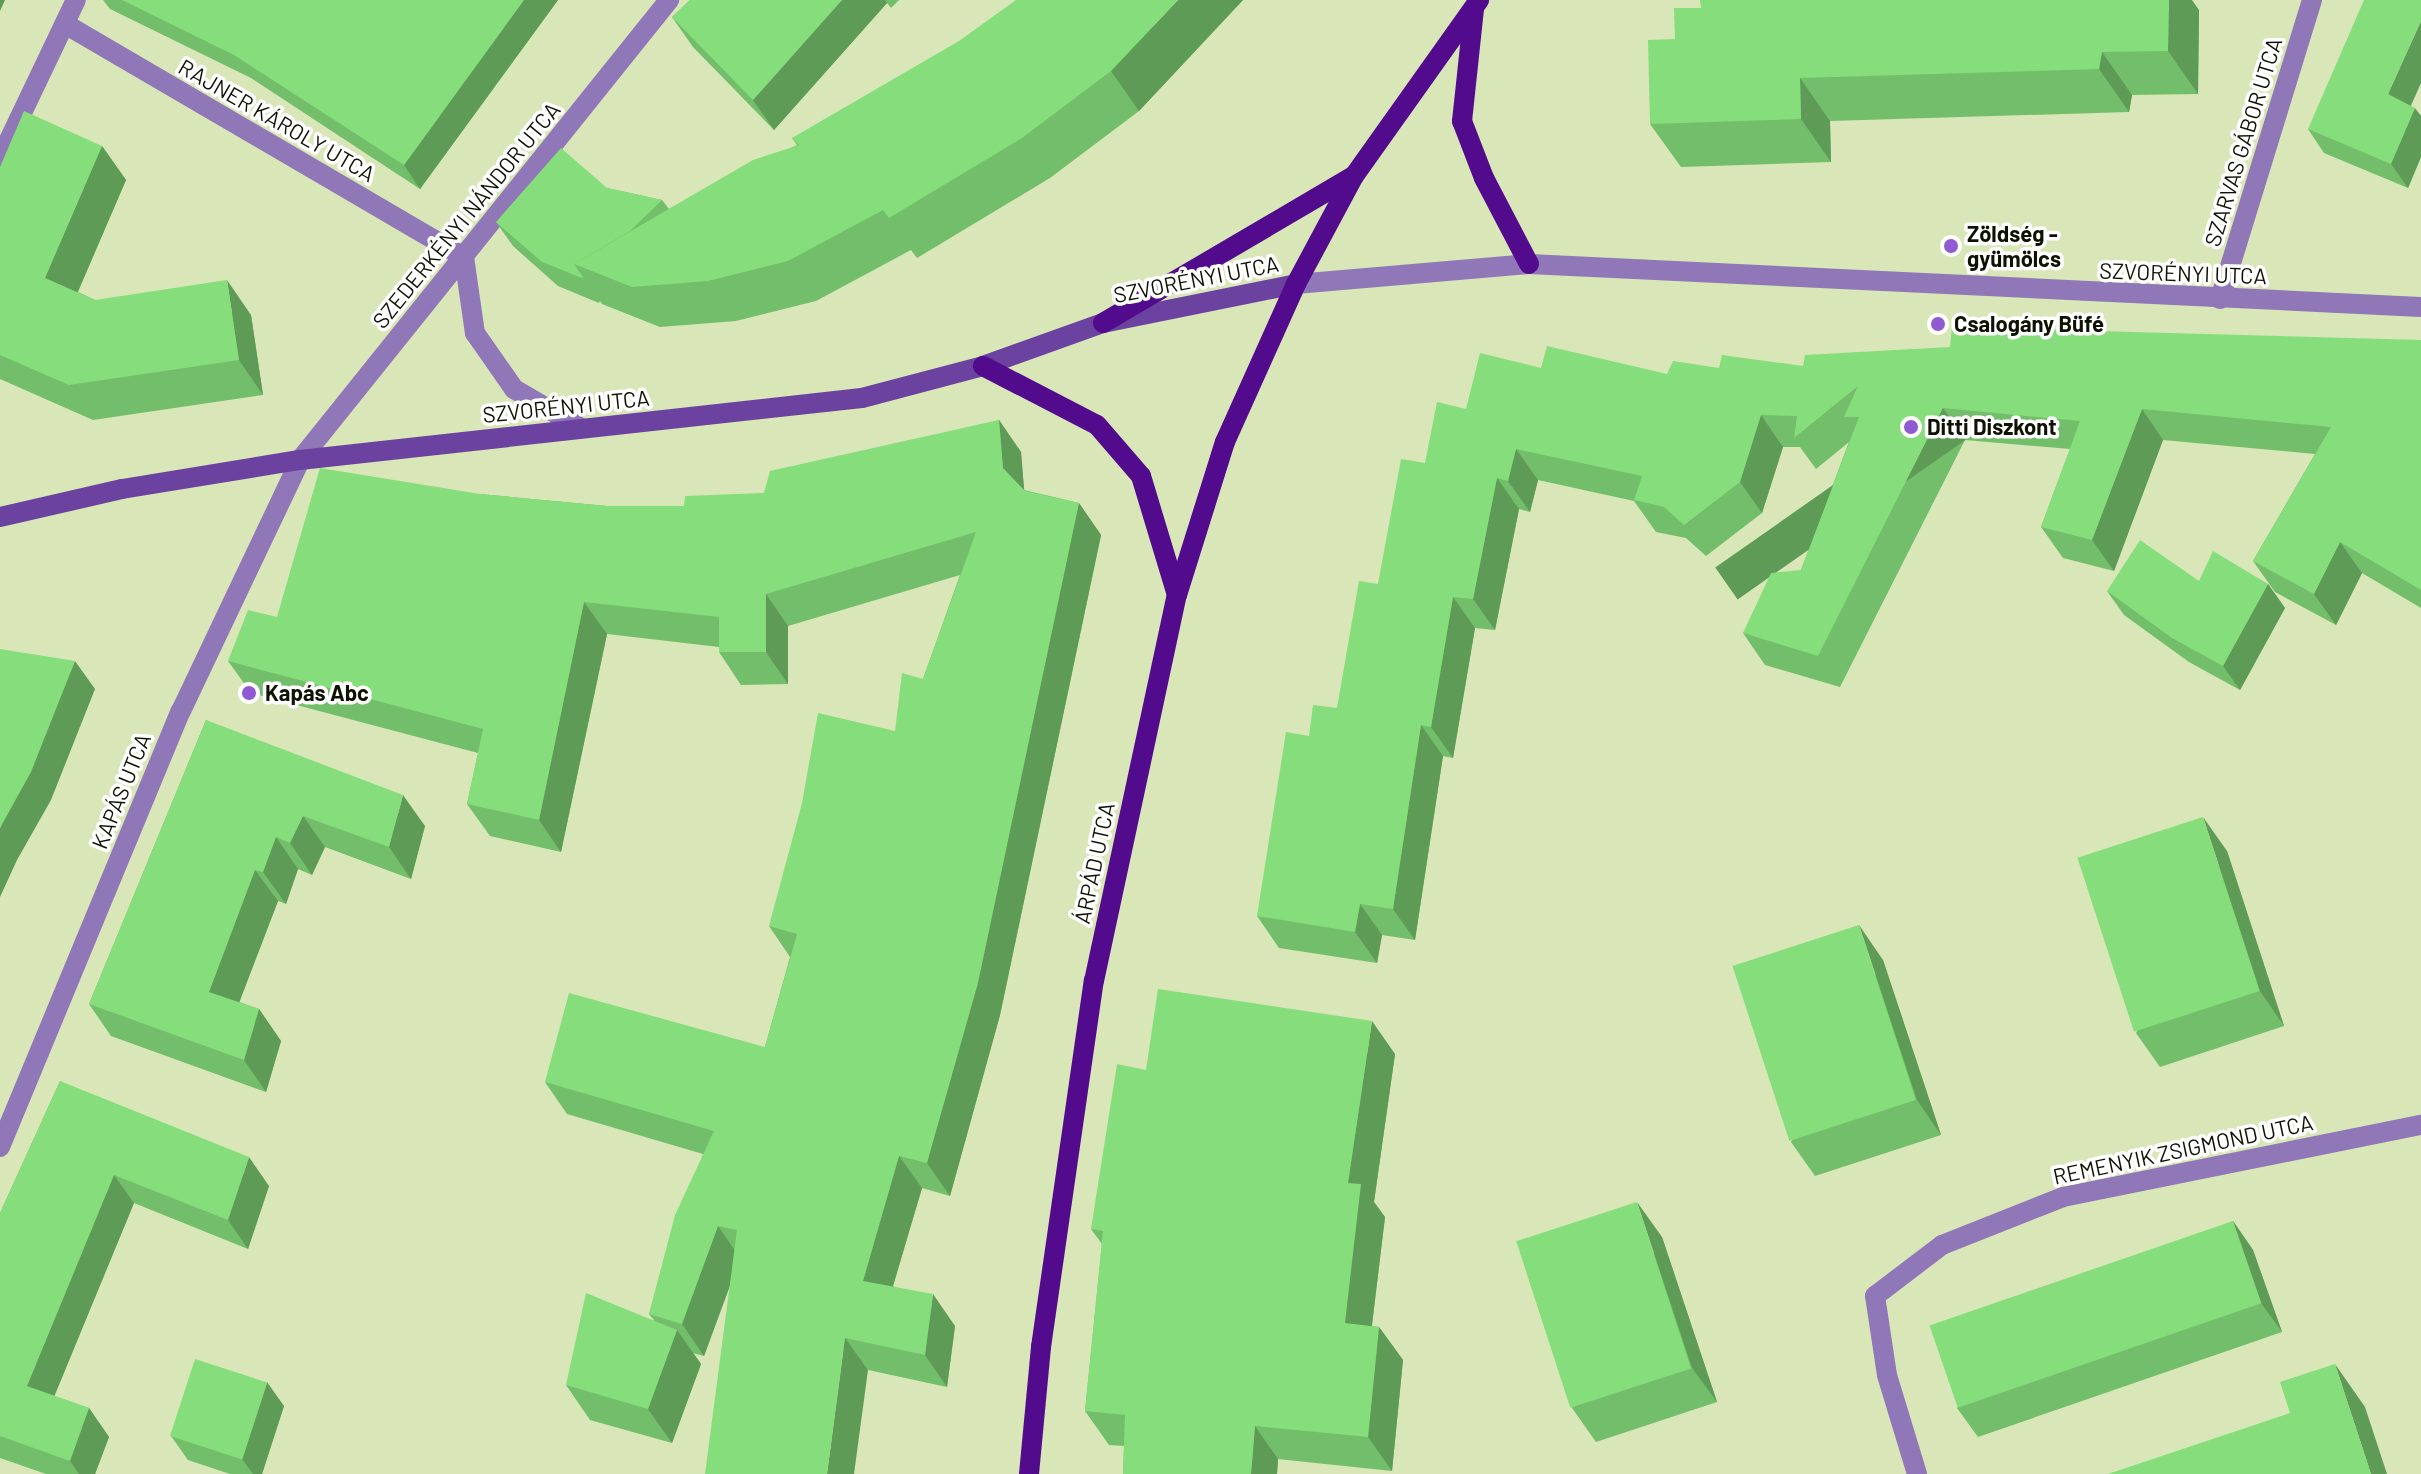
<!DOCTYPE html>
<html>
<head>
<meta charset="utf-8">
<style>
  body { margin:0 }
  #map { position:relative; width:2421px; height:1474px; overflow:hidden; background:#d8e6b8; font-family:Barlow,sans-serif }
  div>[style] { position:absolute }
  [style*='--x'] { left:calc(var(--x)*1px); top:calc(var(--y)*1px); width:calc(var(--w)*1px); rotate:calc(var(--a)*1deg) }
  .minor>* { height:20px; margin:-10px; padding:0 10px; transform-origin:10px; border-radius:10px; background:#9077b7 }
  .tertiary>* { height:20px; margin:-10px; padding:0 10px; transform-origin:10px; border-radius:10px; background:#9077b7 }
  .secondary>* { height:20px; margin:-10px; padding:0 10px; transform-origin:10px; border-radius:10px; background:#6b429f }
  .primary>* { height:20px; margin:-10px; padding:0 10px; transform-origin:10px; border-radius:10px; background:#520b8c }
  .wall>* { inset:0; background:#73be6a }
  .shaded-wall>* { inset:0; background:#5e9b56; transform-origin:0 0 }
  .building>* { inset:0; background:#86dd7b; transform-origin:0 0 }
  .dots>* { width:22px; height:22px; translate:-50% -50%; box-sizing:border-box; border:4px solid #fff; border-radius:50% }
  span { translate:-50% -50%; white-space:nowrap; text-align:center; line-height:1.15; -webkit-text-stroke:7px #fff; paint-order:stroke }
  .street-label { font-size:22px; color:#0e1203 }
  .poi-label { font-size:22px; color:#0e1203; font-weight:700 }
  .left { translate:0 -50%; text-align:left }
</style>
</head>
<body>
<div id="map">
  <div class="minor">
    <i style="--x:65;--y:24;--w:462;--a:30.3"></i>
    <i style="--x:0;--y:159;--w:176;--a:-64.5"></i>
    <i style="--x:464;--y:257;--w:77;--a:81.8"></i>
    <i style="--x:475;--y:333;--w:68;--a:55.1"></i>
    <i style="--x:514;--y:389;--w:78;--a:30.2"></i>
    <i style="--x:2220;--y:299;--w:313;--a:-72.9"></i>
    <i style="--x:0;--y:1147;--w:472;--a:-67.5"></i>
    <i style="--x:181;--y:711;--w:278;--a:-64.6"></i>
    <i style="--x:300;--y:460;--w:590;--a:-51.26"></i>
    <i style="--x:1917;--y:1474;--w:103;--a:-106.9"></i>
    <i style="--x:1887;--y:1375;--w:80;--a:-98.6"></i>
    <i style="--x:1875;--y:1296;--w:84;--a:-37.3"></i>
    <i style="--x:1942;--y:1245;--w:130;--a:-21.6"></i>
    <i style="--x:2063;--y:1197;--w:365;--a:-11.4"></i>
  </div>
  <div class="tertiary">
    <i style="--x:1296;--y:284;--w:234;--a:-4.9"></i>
    <i style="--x:1529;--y:264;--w:893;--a:2.76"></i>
  </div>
  <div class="secondary">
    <i style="--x:0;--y:517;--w:125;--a:-12.9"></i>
    <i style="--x:122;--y:489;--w:180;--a:-9.3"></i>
    <i style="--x:300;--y:460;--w:565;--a:-6.3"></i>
    <i style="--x:862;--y:398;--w:125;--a:-14.8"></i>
    <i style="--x:983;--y:366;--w:127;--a:-19.7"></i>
    <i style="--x:1103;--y:323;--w:197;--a:-11.4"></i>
  </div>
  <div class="primary">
    <i style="--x:1474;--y:9;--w:113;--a:96.1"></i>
    <i style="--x:1462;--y:121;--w:61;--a:68.9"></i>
    <i style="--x:1484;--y:178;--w:97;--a:62.4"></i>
    <i style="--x:1103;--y:323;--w:291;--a:-30.4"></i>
    <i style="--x:983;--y:366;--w:128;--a:27.4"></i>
    <i style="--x:1097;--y:425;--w:67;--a:49.2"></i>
    <i style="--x:1141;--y:476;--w:124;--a:73.2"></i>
    <i style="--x:1029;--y:1474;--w:128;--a:-84.6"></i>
    <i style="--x:1041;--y:1347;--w:370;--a:-81.8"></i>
    <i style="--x:1094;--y:981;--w:395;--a:-77.9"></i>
    <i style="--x:1177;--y:595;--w:160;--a:-72.6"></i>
    <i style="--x:1225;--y:442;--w:173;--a:-65.8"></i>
    <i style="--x:1296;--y:284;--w:123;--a:-61.8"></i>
    <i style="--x:1354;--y:176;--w:216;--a:-54.6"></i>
  </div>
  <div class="wall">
    <i style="clip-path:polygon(103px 0,558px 0,420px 189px,251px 78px,110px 9px)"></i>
    <i style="clip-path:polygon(690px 0,899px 0,891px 8px,887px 3px,774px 130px,693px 47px,672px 17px)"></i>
    <i style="clip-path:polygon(1243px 0,1139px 111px,1050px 178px,917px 258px,911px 250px,816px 301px,736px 321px,660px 327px,602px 304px,600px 301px,599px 303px,558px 286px,513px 246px,496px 222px,607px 188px,662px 200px,669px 209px,797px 145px,792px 138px)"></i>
    <i style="clip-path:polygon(1701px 8px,2199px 10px,2198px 94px,2132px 95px,2129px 112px,1830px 121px,1831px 162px,1681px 167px,1650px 124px,1675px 39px)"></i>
    <i style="clip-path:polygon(2411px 106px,2421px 116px,2421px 157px,2408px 188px,2324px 153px,2308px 129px)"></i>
    <i style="clip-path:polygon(102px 146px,126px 180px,78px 292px,95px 300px,251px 315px,263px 395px,93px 420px,0 379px,0 167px)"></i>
    <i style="clip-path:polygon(2421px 340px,2421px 608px,2362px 573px,2336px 625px,2275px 592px,2253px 561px,2315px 454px,2163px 440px,2114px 571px,2063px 558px,2041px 527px,2070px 449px,1965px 440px,1840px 687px,1765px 665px,1743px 633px,1801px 570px,1849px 442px,1816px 469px,1800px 447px,1783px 447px,1762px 513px,1706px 556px,1686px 538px,1656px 532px,1634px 501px,1538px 480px,1530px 512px,1519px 509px,1495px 630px,1475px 628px,1453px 758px,1443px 756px,1415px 940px,1382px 935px,1377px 963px,1279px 948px,1257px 916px,1309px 736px,1337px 708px,1378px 584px,1425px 463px,1466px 409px,1541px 368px,1667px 374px,1719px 368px,1803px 366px)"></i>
    <i style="clip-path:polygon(999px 420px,1021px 452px,1024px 490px,1079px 503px,1101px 535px,1000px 1015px,950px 1196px,922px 1188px,893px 1286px,955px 1326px,947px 1387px,868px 1370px,730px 1286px,704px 1356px,693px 1353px,701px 1364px,672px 1443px,590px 1420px,566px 1385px,654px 1320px,649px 1314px,703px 1154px,567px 1114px,545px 1082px,765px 1047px,790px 957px,769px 926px,895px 731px,923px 679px,960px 575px,788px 626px,788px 684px,741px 685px,719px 652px,719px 647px,607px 634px,561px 852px,490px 836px,467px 804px,478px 753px,251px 693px,228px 661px,277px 617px,480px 494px,607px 506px,684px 506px,764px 493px)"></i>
    <i style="clip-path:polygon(2199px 581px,2268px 584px,2285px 608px,2240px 690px,2189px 662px,2124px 615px,2107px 591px)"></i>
    <i style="clip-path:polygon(206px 720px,425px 826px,411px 879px,325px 847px,312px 875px,298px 869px,286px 904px,278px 901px,239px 1002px,259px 1009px,281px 1041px,266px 1092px,111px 1036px,89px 1004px)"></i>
    <i style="clip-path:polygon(2227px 851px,2284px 1026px,2160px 1067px,2136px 1033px)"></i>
    <i style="clip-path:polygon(1883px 960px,1941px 1135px,1815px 1176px,1791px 1142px)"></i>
    <i style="clip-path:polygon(1395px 1054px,1374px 1202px,1385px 1217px,1372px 1326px,1379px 1327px,1403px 1360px,1392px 1471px,1278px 1459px,1277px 1474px,1123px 1474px,1124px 1446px,1109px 1445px,1085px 1411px,1102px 1244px,1091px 1229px,1146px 1070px)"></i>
    <i style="clip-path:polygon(60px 1081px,269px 1186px,248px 1249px,134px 1203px,54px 1396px,89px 1408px,109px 1437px,95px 1474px,46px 1474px,0 1458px,0 1213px)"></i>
    <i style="clip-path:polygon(2233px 1221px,2253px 1250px,2282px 1332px,1978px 1437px,1957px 1408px)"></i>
    <i style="clip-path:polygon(1662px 1237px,1717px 1402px,1596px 1442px,1572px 1408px)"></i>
    <i style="clip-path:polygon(284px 1406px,262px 1474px,230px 1474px,188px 1460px,171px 1436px)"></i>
  </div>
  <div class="shaded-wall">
    <i style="clip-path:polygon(0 0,5px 0,0 11px)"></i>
    <i style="clip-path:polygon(524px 0,558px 0,420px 189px,404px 165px)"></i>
    <i style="clip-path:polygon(842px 0,885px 0,887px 3px,774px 130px,753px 100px)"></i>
    <i style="clip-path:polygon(1178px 0,1243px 0,1139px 111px,1111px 71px)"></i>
    <i style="clip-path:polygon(2169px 0,2192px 0,2199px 10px,2198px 94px,2168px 51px)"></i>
    <i style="clip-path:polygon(2421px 21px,2421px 83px,2405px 119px,2388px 94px)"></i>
    <i style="clip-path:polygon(2102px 52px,2132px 95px,2129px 112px,2099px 69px)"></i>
    <i style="clip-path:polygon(1800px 78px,1830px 121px,1831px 162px,1801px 119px)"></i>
    <i style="clip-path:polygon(2415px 108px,2421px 116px,2421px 157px,2408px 188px,2391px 164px)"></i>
    <i style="clip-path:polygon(102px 146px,126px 180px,69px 312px,45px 278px)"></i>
    <i style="clip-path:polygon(227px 280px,251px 315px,263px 395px,239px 360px)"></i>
    <i style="left:1943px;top:408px;width:39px;height:278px;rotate:55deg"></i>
    <i style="clip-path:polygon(2142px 409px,2163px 440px,2114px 571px,2092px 540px)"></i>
    <i style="clip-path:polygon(1761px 415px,1783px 447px,1762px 513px,1740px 482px)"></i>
    <i style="clip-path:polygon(999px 420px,1021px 452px,1025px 500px,1003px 468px)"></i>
    <i style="clip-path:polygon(1516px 449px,1538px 480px,1530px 512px,1508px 481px)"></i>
    <i style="clip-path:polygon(1497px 478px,1519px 509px,1495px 630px,1473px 599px)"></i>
    <i style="clip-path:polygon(1079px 503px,1101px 535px,1000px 1015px,950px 1196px,927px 1163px)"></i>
    <i style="clip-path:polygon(2340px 542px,2362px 573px,2336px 625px,2314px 594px)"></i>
    <i style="clip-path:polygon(2268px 584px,2285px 608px,2240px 690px,2223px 666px)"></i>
    <i style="clip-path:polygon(766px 594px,788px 626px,788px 684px,766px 652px)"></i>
    <i style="clip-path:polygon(1453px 597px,1475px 628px,1453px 758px,1431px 727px)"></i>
    <i style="clip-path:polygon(584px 602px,607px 634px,561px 852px,539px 820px)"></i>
    <i style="clip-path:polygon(75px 661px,95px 689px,51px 800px,17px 860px,0 897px,0 828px)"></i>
    <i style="clip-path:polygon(1421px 725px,1443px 756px,1415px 940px,1393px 909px)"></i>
    <i style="clip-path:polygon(403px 795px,425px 826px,411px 879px,389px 847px)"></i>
    <i style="clip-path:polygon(303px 816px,325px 847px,312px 875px,290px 843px)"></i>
    <i style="clip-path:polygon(2203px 817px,2227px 851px,2284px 1026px,2260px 991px)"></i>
    <i style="clip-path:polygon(276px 837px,298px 869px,286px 904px,263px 872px)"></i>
    <i style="clip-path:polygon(255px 870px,278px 901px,231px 1024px,209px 992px)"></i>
    <i style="clip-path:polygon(1360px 904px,1382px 935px,1377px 963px,1355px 932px)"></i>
    <i style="clip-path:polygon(1859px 925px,1883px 960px,1941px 1135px,1917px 1100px)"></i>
    <i style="clip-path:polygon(259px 1009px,281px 1041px,266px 1092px,244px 1060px)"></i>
    <i style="clip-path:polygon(1372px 1021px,1395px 1054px,1374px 1202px,1385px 1217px,1368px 1357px,1345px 1323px,1348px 1183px)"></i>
    <i style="clip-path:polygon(899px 1156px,922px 1188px,885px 1313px,863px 1281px)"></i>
    <i style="clip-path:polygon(249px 1157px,269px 1186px,248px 1249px,228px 1220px)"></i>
    <i style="clip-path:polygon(114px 1175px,134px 1203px,47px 1414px,27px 1386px)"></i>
    <i style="clip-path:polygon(1637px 1202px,1662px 1237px,1717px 1402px,1692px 1368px)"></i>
    <i style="clip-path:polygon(2233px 1221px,2253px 1250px,2282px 1332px,2261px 1303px)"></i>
    <i style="clip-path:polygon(718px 1226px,740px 1258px,704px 1356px,682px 1324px)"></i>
    <i style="clip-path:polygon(933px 1294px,955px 1326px,947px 1387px,925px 1355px)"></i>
    <i style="clip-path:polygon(1379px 1327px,1403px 1360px,1392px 1471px,1368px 1437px)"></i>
    <i style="clip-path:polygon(677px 1330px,701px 1364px,672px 1443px,648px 1409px)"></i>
    <i style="clip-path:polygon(845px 1338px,868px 1370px,854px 1474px,827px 1474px)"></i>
    <i style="clip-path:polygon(2335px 1364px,2365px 1407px,2387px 1474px,2371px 1474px)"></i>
    <i style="clip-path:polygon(267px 1382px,284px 1406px,262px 1474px,253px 1474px,242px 1459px)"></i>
    <i style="clip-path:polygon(89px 1408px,109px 1437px,95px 1474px,79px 1474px,70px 1461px)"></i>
    <i style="clip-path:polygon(1255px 1426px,1278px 1459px,1277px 1474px,1251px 1474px)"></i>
  </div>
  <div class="building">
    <i style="clip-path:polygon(122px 0,524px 0,404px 165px,234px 55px)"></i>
    <i style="clip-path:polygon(690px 0,842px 0,753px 100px,672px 17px)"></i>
    <i style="clip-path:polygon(1016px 0,1178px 0,1111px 71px,1022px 138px,889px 218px,883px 210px,788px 261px,708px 281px,632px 287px,574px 264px,753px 160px,799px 145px,792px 138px,959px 41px)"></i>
    <i style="clip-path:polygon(1700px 0,2169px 0,2168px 51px,2102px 52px,2099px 69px,1800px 78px,1801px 119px,1650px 124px,1648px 40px,1675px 39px,1674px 8px,1701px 8px)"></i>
    <i style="clip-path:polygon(2364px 0,2421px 0,2421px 21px,2388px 94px,2415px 108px,2391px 164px,2308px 129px)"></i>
    <i style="clip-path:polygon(24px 111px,102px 146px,45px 278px,95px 300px,227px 280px,239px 360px,69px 385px,0 355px,0 167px)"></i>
    <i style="clip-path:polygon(561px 148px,607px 188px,662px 200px,630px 231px,574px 264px,583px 277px,582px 278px,542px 262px,496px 222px)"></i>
    <i style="clip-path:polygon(1952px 327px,2421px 340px,2421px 590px,2340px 542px,2314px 594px,2253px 561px,2331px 427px,2142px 409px,2092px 540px,2041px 527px,2080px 421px,1943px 408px,1818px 656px,1743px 633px,1771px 573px,1801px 570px,1859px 417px,1844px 417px,1858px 386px,1794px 438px,1797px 416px,1761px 415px,1740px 482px,1684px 525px,1664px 507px,1634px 500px,1642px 476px,1516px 449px,1508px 481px,1497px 478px,1473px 599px,1453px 597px,1431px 727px,1421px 725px,1393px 909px,1360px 904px,1355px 932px,1257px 916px,1286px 732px,1309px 736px,1313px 705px,1337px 708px,1359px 581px,1378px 584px,1401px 459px,1425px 463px,1437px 402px,1466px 409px,1480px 353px,1541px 368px,1547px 346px,1667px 374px,1673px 361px,1719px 368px,1722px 355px,1803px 366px,1805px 355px,1950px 347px)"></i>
    <i style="clip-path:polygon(999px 420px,1003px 468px,1025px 491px,1079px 503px,978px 983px,927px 1163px,899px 1156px,863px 1281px,933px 1294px,925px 1355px,845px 1338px,827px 1474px,705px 1474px,737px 1230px,718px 1226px,682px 1324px,649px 1314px,675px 1215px,714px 1131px,545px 1082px,569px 993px,765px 1047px,797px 934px,769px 926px,802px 803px,818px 713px,895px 731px,902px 673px,923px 679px,976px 532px,766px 594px,766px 652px,719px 652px,719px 617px,584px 602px,539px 820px,467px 804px,483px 729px,228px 661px,248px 610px,277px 617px,320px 468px,480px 494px,607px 506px,684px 506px,685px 496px,764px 493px,770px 471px)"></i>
    <i style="clip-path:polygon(2140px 540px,2199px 581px,2213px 551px,2268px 584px,2223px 666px,2172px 638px,2107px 591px)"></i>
    <i style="clip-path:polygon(0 649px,75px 661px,31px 772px,0 828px)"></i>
    <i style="clip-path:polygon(206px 720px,403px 795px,389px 847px,303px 816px,290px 843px,276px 837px,263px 872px,255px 870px,209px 992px,259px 1009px,244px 1060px,89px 1004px)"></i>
    <i style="left:2203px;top:817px;width:183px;height:132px;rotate:72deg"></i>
    <i style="left:1859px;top:925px;width:184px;height:133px;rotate:72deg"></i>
    <i style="clip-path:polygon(1158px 989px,1372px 1021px,1348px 1183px,1361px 1184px,1345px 1323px,1379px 1327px,1368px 1437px,1255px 1426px,1251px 1474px,1123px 1474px,1125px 1415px,1085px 1411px,1103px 1231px,1091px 1229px,1117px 1064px,1146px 1070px)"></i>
    <i style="clip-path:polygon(60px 1081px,249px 1157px,228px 1220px,114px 1175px,27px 1386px,89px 1408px,70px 1461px,0 1436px,0 1213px)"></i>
    <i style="left:1637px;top:1202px;width:175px;height:127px;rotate:72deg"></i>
    <i style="left:2233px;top:1221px;width:87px;height:321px;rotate:71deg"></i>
    <i style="clip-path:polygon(586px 1293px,677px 1330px,648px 1409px,566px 1385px)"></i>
    <i style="left:195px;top:1359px;width:76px;height:81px;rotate:18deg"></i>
    <i style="clip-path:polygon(2335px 1364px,2371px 1474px,2108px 1474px,2290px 1413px,2280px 1382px)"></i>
  </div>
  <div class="dots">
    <i style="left:1951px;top:246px;background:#8f5ad2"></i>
    <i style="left:1938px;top:324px;background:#8f5ad2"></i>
    <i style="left:1911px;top:427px;background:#8f5ad2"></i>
    <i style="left:249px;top:693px;background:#8f5ad2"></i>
  </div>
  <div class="street-label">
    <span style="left:277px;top:120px;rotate:30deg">RAJNER KÁROLY UTCA</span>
    <span style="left:2243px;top:142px;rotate:-73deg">SZARVAS GÁBOR UTCA</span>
    <span style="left:466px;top:215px;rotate:-51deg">SZEDERKÉNYI NÁNDOR UTCA</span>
    <span style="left:2183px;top:273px;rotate:2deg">SZVORÉNYI UTCA</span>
    <span style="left:1196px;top:279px;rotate:-11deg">SZVORÉNYI UTCA</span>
    <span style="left:566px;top:406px;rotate:-6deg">SZVORÉNYI UTCA</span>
    <span style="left:121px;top:791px;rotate:-68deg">KAPÁS UTCA</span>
    <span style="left:1094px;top:863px;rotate:-78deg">ÁRPÁD UTCA</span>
    <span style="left:2183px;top:1149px;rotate:-12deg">REMENYIK ZSIGMOND UTCA</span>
  </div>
  <div class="poi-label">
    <span class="left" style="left:1967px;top:246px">Zöldség -<br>gyümölcs</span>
    <span class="left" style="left:1954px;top:324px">Csalogány Büfé</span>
    <span class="left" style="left:1927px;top:427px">Ditti Diszkont</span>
    <span class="left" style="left:265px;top:693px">Kapás Abc</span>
  </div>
</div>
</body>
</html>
